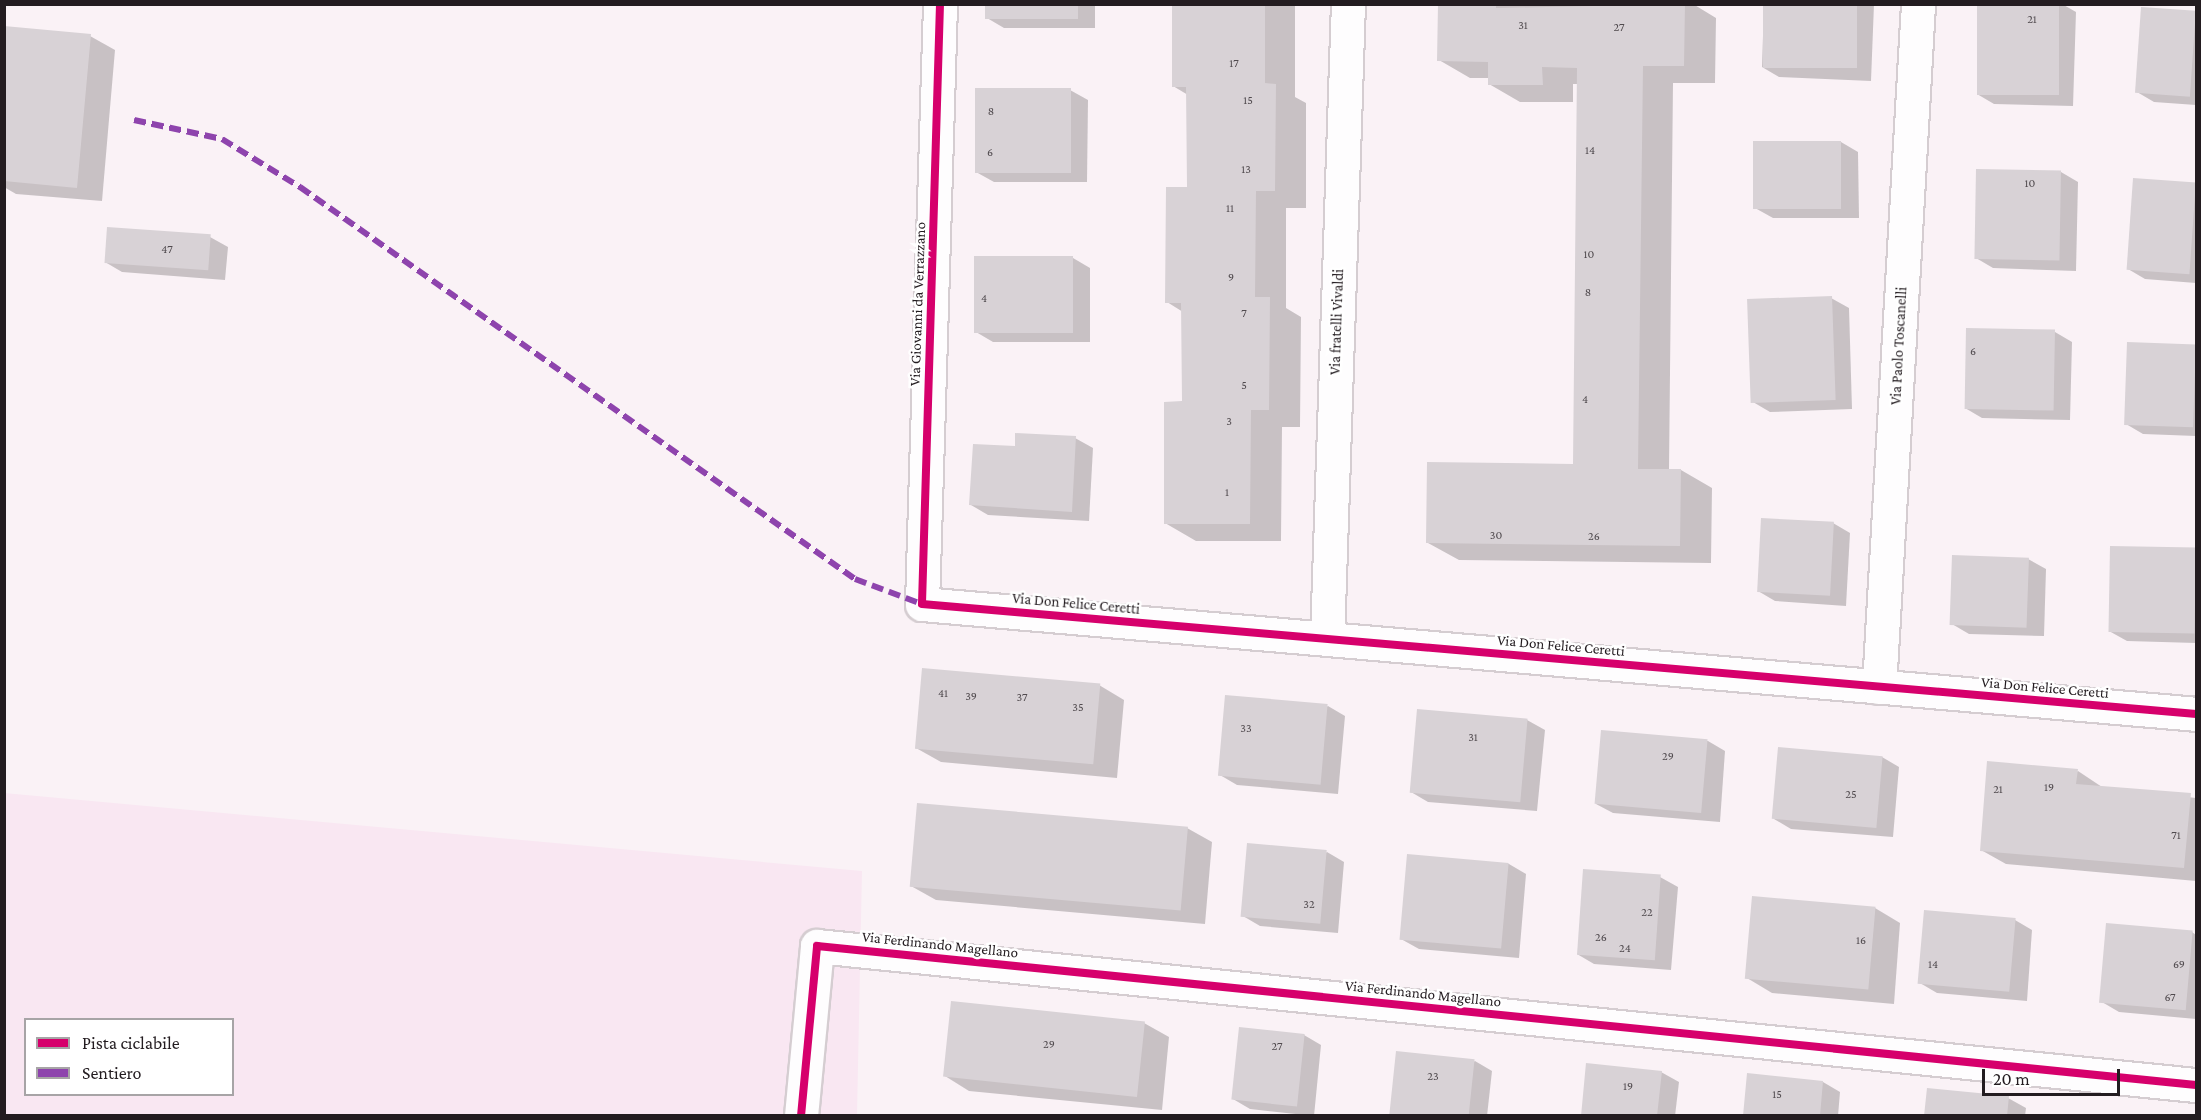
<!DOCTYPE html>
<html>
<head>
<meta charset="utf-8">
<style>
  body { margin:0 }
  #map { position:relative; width:2201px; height:1120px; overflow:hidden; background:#faf2f6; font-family:"Crimson Pro",serif }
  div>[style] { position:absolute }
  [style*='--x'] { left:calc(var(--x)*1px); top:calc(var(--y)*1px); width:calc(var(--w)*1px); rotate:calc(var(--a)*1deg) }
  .built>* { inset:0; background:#f9e7f2 }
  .shadow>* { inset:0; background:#0003 }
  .building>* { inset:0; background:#d8d2d6; transform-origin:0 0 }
  .roads { filter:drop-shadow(2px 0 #d5cdd1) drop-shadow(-2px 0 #d5cdd1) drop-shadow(0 2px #d5cdd1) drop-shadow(0 -2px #d5cdd1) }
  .minor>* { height:33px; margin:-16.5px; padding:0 16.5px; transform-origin:16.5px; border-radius:16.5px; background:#fefdfe }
  .quiet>* { height:6px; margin-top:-3px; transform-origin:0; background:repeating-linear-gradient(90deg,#8e44ad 0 12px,transparent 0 18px) }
  .cycleway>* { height:8px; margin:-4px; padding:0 4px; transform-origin:4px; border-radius:4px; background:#d6006c }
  span { translate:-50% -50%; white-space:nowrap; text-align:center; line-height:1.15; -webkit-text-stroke:5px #fff; paint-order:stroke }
  .number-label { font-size:12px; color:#504a4e }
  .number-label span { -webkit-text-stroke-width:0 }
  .street-label { font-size:15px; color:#231c20 }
  .frame { position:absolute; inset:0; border:6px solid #231c20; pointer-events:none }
  .legend { position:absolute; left:24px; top:1018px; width:210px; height:78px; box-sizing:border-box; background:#fff; border:2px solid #a7a4a6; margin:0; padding:8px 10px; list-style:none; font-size:18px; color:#231c20 }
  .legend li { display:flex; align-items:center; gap:12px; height:30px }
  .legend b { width:30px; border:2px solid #a7a4a6 }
  .scale { position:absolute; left:1982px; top:1069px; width:138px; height:27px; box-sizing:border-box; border:3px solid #231c20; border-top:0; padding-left:8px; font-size:18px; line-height:21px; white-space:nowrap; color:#231c20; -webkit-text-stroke:4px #fff; paint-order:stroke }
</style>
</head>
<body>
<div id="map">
  <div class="built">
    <i style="clip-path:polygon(evenodd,4px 793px,862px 871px,857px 1115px,5px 1115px,4px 793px,26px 1020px,232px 1020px,232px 1094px,26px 1094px,26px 1020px)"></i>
  </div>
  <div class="shadow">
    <i style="clip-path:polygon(987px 4px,1095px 4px,1095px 28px,1004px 28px,987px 18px)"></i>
    <i style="clip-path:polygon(1173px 4px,1295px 4px,1295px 97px,1306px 103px,1306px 208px,1286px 208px,1286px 308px,1301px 317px,1300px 427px,1282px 427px,1281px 541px,1196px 541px,1165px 523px,1183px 403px,1183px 312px,1167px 302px,1188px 188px,1188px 95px,1173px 86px)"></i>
    <i style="clip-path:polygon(1439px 4px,1693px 4px,1716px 18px,1715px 83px,1673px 83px,1669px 470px,1681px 470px,1712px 488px,1711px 563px,1459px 560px,1428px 543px,1574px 465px,1578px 84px,1573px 84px,1573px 102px,1520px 102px,1489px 84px,1489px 78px,1470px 78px,1439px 60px)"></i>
    <i style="clip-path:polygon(1764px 4px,1874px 4px,1871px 81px,1779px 77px,1762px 67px)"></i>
    <i style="clip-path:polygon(1979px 4px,2062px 4px,2076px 12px,2073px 106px,1994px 104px,1977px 94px)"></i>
    <i style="clip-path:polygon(2142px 9px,2196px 13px,2196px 105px,2154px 102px,2137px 92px)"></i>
    <i style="clip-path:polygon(90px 36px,115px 50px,102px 201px,16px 194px,4px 187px,4px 39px)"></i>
    <i style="clip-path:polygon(1070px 90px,1088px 100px,1087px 182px,994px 182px,976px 172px)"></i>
    <i style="clip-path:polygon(1841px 142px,1858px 152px,1859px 218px,1773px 218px,1755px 208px)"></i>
    <i style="clip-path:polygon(2061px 172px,2078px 182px,2076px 271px,1993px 268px,1976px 258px)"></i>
    <i style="clip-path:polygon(2134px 179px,2196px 184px,2196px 283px,2145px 279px,2128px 269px)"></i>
    <i style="clip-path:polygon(210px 237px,228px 247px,225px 280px,122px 272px,105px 262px)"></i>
    <i style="clip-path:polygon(1073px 258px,1090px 268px,1090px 342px,993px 342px,976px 332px)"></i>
    <i style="clip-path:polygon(1831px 298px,1849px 308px,1852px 409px,1770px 412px,1753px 402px)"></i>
    <i style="clip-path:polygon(2055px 332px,2072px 342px,2070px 420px,1982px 418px,1965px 408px)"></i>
    <i style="clip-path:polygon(2129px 344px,2196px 346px,2196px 436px,2143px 434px,2126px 424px)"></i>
    <i style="clip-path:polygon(1075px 438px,1093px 448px,1089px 521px,988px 515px,971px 505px,1016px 448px)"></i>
    <i style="clip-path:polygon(1833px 523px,1850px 533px,1846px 606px,1775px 601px,1758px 591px)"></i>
    <i style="clip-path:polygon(2111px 548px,2196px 550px,2196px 643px,2127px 641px,2109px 631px)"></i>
    <i style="clip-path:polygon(2028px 559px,2046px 569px,2044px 636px,1969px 634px,1952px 624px)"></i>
    <i style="clip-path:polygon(1099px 685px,1124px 700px,1117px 778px,941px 762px,916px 748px)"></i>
    <i style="clip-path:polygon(1328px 706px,1345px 716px,1338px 794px,1237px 785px,1220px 775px)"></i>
    <i style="clip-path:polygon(1527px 720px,1545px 730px,1537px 811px,1428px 802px,1411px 792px)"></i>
    <i style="clip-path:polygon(1603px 732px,1708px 741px,1725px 751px,1720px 822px,1613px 813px,1596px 804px)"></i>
    <i style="clip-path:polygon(1882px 757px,1899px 767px,1893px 837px,1791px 829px,1774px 819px)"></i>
    <i style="clip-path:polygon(2078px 771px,2102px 787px,2196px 798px,2196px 881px,2006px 864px,1981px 850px)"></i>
    <i style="clip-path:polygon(1187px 828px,1212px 842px,1205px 924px,936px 900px,911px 886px)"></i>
    <i style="clip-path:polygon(1327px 852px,1344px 862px,1338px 933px,1260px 926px,1243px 916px)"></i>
    <i style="clip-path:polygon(1408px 856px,1509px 864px,1526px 874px,1519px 958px,1419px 949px,1401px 939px)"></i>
    <i style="clip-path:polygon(1660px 877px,1678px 887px,1671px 970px,1594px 964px,1577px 954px)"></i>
    <i style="clip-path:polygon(1875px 908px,1900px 923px,1894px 1004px,1772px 993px,1747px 978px)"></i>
    <i style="clip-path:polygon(2015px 920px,2032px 930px,2027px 1001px,1937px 993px,1920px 983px)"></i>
    <i style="clip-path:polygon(2192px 932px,2196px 935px,2196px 1019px,2119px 1012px,2102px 1002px)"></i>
    <i style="clip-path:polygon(1144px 1023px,1169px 1037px,1162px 1110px,969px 1091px,945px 1076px)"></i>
    <i style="clip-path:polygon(1304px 1035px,1321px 1045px,1314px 1116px,1250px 1109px,1233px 1099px)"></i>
    <i style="clip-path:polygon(1475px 1061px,1492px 1071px,1487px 1116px,1391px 1116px)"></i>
    <i style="clip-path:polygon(1661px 1072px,1679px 1082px,1675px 1116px,1582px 1116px)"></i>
    <i style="clip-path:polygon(1823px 1082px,1840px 1092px,1838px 1116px,1744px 1116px)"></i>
    <i style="clip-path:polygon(2008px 1098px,2026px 1108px,2025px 1116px,1926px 1116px)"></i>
  </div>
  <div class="building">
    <i style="left:985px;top:4px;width:93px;height:15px"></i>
    <i style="clip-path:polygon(1172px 4px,1265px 4px,1265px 83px,1276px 84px,1275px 191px,1256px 191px,1255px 297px,1270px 297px,1269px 410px,1251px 410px,1250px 524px,1164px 524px,1164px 402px,1182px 401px,1181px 303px,1165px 303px,1166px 187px,1187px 187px,1186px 87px,1172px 87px)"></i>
    <i style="clip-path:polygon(1438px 4px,1496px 4px,1496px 8px,1685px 4px,1684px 66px,1643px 66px,1638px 469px,1681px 469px,1680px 546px,1426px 543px,1427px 462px,1573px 464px,1577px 68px,1542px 67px,1543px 85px,1488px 85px,1488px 62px,1437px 61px)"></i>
    <i style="left:1763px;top:4px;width:94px;height:64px"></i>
    <i style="left:1977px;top:4px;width:82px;height:91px"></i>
    <i style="left:2141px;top:7px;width:55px;height:86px;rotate:4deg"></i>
    <i style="clip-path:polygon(4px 26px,91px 34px,77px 188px,4px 181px)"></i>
    <i style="left:975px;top:88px;width:96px;height:85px"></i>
    <i style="left:1753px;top:141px;width:88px;height:68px"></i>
    <i style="left:1976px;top:169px;width:85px;height:90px;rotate:1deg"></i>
    <i style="left:2133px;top:178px;width:63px;height:92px;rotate:4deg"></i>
    <i style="left:107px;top:227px;width:104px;height:36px;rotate:4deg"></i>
    <i style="left:974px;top:256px;width:99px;height:77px"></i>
    <i style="left:1832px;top:296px;width:104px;height:85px;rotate:88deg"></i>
    <i style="left:1966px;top:328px;width:89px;height:81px;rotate:1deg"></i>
    <i style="left:2127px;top:342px;width:69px;height:83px;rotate:2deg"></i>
    <i style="clip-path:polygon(1015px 433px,1076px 436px,1072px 512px,969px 505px,973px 444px,1015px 446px)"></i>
    <i style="left:1761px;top:518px;width:73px;height:74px;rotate:3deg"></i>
    <i style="left:2110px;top:546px;width:86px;height:86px;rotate:1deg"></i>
    <i style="left:1952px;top:555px;width:77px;height:70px;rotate:2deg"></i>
    <i style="left:922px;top:668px;width:179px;height:81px;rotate:5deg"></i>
    <i style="left:1225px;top:695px;width:103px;height:81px;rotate:5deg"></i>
    <i style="left:1417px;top:709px;width:111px;height:84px;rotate:5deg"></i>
    <i style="left:1601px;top:730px;width:107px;height:74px;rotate:5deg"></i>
    <i style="left:1778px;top:747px;width:105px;height:72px;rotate:5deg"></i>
    <i style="clip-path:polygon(1987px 761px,2078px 769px,2076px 784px,2191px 793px,2184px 868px,1980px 851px)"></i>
    <i style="left:917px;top:803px;width:272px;height:84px;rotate:5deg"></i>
    <i style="left:1247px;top:843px;width:80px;height:74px;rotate:5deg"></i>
    <i style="left:1407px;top:854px;width:102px;height:86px;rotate:5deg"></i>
    <i style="left:1583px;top:869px;width:78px;height:86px;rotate:4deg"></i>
    <i style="left:1752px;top:896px;width:124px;height:83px;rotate:5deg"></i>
    <i style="left:1924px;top:910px;width:92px;height:74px;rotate:5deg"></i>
    <i style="left:2106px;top:923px;width:87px;height:80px;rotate:5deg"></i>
    <i style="left:951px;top:1001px;width:195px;height:76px;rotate:6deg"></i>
    <i style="left:1239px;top:1027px;width:66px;height:73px;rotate:6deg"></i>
    <i style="left:1396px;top:1051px;width:79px;height:65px;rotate:6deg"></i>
    <i style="clip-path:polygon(1586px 1063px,1662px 1071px,1657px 1116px,1581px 1116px)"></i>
    <i style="clip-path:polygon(1747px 1073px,1823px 1081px,1820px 1116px,1743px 1116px)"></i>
    <i style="clip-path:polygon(1927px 1088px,2009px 1096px,2007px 1116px,1924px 1116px)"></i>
  </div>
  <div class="roads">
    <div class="minor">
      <i style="--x:940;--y:4;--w:600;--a:91.72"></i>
      <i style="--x:922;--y:604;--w:1279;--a:4.93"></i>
      <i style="--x:1327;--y:639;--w:635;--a:-88.11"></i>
      <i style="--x:1879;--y:687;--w:684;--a:-86.73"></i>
      <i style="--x:801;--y:1116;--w:171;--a:-84.6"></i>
      <i style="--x:817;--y:946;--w:1386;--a:5.76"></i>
    </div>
  </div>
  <div class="quiet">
    <i style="--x:134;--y:120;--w:90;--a:12.2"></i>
    <i style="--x:222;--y:139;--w:92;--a:31.6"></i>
    <i style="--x:300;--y:187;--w:679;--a:35.23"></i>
    <i style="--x:855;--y:579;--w:72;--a:20.5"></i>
  </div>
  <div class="cycleway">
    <i style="--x:940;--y:4;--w:600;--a:91.72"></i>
    <i style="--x:922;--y:604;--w:1279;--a:4.93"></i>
    <i style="--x:801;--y:1116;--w:171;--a:-84.6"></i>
    <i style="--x:817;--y:946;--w:1386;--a:5.76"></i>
  </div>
  <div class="number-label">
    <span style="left:2032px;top:20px">21</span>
    <span style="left:1523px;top:26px">31</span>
    <span style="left:1619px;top:28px">27</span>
    <span style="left:1234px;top:64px">17</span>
    <span style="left:1248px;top:101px">15</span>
    <span style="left:991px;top:112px">8</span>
    <span style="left:1590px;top:151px">14</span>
    <span style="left:990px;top:153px">6</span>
    <span style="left:1246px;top:170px">13</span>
    <span style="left:2030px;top:184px">10</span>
    <span style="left:1230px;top:209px">11</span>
    <span style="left:167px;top:250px">47</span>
    <span style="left:1589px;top:255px">10</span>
    <span style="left:1231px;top:278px">9</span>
    <span style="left:1588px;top:293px">8</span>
    <span style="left:984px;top:299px">4</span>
    <span style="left:1244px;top:314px">7</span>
    <span style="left:1973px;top:352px">6</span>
    <span style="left:1244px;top:386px">5</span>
    <span style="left:1585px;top:400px">4</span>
    <span style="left:1229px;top:422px">3</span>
    <span style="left:1227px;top:493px">1</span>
    <span style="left:1496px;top:536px">30</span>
    <span style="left:1594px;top:537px">26</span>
    <span style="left:943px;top:694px">41</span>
    <span style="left:971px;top:697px">39</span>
    <span style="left:1022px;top:698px">37</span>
    <span style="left:1078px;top:708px">35</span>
    <span style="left:1246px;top:729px">33</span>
    <span style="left:1473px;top:738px">31</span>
    <span style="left:1668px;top:757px">29</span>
    <span style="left:2049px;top:788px">19</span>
    <span style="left:1998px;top:790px">21</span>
    <span style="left:1851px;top:795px">25</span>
    <span style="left:2176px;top:836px">71</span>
    <span style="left:1309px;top:905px">32</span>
    <span style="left:1647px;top:913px">22</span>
    <span style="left:1601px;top:938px">26</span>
    <span style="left:1861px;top:941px">16</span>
    <span style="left:1625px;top:949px">24</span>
    <span style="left:1933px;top:965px">14</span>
    <span style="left:2179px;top:965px">69</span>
    <span style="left:2170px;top:998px">67</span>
    <span style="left:1049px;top:1045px">29</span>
    <span style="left:1277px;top:1047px">27</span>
    <span style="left:1433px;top:1077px">23</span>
    <span style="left:1628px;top:1087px">19</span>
    <span style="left:1777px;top:1095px">15</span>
  </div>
  <div class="street-label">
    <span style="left:918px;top:304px;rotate:-88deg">Via Giovanni da Verrazzano</span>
    <span style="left:1337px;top:322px;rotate:-88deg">Via fratelli Vivaldi</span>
    <span style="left:1899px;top:346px;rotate:-87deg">Via Paolo Toscanelli</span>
    <span style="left:1076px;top:604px;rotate:5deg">Via Don Felice Ceretti</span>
    <span style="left:1561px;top:646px;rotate:5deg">Via Don Felice Ceretti</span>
    <span style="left:2045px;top:688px;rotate:5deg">Via Don Felice Ceretti</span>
    <span style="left:940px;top:945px;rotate:6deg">Via Ferdinando Magellano</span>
    <span style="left:1423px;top:994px;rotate:6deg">Via Ferdinando Magellano</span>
  </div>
  <div class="frame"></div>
  <ul class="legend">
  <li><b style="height:8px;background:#d6006c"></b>Pista ciclabile</li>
  <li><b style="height:8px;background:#8e44ad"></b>Sentiero</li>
  </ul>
  <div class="scale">20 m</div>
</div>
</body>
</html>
